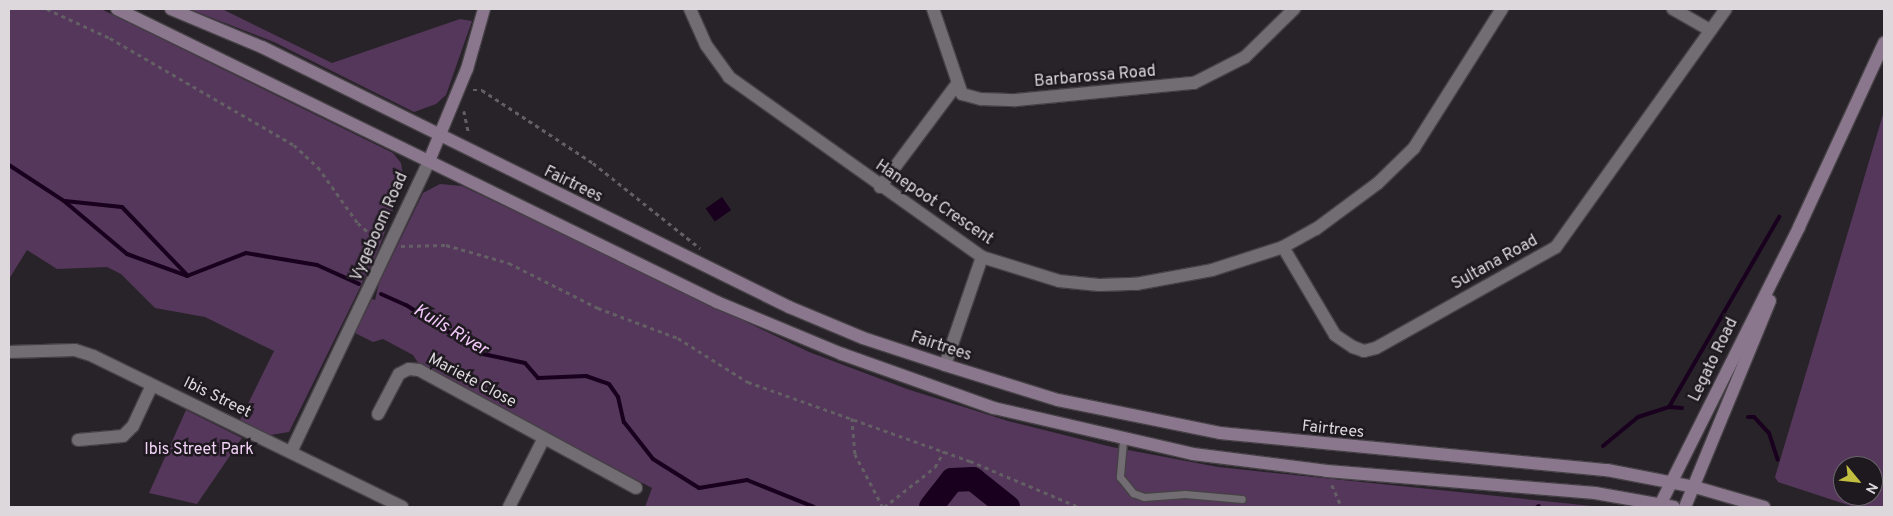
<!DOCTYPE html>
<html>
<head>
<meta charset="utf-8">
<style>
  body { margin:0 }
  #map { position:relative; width:1893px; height:516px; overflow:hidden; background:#282329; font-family:Overpass,sans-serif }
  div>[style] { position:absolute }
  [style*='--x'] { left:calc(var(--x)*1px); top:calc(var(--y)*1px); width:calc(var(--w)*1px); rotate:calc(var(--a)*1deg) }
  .green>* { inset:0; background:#54375a }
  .water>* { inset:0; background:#19001e; transform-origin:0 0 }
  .stream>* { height:4px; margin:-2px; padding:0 2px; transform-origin:2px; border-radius:2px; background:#19001e }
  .river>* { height:24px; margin:-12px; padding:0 12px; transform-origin:12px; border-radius:12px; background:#19001e }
  .path>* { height:2.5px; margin-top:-1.25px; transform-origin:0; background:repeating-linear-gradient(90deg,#645f64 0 4px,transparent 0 8px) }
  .roads { filter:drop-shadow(1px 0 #464146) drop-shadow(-1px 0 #464146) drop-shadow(0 1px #464146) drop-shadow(0 -1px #464146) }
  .lane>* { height:7px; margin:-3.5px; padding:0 3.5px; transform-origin:3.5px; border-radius:3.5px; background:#726c73 }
  .street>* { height:12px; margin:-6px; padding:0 6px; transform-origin:6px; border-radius:6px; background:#726c73 }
  .secondary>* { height:12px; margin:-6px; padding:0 6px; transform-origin:6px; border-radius:6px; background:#8a778d }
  span { translate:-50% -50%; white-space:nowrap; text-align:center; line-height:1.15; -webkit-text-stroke:5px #1e191f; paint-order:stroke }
  .street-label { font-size:16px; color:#dcd8dc }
  .park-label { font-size:16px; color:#f3d3f8 }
  .water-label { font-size:18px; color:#f3c8fa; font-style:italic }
  .frame { position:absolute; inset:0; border:10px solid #dcd8dc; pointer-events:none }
  .north { position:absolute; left:1833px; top:456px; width:50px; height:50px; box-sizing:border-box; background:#1e191f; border:1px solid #6a656b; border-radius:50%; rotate:118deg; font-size:14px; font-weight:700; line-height:20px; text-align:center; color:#dcd8dc }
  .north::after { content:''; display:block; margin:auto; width:18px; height:22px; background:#c1be40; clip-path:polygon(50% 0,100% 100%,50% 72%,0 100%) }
</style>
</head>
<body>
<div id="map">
  <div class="green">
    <i style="clip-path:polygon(9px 9px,101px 9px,393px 153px,401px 163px,404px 182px,377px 253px,289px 432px,270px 435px,240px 420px,274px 351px,205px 317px,155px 308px,121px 274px,107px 267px,57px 269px,27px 250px,9px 279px)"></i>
    <i style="clip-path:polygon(189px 9px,222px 9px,332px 63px,460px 19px,472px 21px,446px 95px,436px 104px,414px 112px,274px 42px)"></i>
    <i style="clip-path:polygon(evenodd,1884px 111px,1884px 507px,1854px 507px,1778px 482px,1775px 477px,1884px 111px,1843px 466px,1873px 466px,1873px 496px,1843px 496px,1843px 466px)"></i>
    <i style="clip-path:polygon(440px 184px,462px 186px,809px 352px,907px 389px,1008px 421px,1112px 447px,1218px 467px,1602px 507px,645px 507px,652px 488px,419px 364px,413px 355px,383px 339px,373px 342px,355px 333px,372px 299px,375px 300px,379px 283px,423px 193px)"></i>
    <i style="clip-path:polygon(186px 410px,242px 438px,197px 504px,149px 493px)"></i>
  </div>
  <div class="water">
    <i style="left:722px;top:197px;width:16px;height:20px;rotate:55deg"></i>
  </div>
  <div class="stream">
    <i style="--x:9;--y:165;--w:66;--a:33.2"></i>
    <i style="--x:64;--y:201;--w:82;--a:40.1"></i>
    <i style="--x:127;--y:254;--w:64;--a:20.1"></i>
    <i style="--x:187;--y:276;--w:63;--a:-21.3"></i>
    <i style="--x:246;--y:253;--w:72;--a:9.6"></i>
    <i style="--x:317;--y:265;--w:46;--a:24.3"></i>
    <i style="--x:65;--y:201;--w:57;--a:6"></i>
    <i style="--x:122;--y:207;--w:93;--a:46.3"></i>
    <i style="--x:381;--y:294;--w:27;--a:24"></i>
    <i style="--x:406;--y:305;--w:91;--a:32.5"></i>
    <i style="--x:483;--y:354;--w:43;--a:12.1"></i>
    <i style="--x:525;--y:363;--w:20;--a:49"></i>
    <i style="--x:538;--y:378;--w:48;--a:-2.4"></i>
    <i style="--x:586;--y:376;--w:24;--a:19"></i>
    <i style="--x:609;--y:384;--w:16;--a:55"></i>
    <i style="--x:618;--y:397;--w:26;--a:77"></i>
    <i style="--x:624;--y:422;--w:47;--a:51.9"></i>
    <i style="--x:653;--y:459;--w:54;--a:32.2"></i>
    <i style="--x:699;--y:488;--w:49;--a:-9.5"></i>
    <i style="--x:747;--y:480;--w:72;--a:21.9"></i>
    <i style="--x:1669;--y:407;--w:13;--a:4"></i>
    <i style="--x:1748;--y:417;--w:6;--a:0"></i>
    <i style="--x:1754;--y:417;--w:22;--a:47"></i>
    <i style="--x:1769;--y:433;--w:28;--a:72"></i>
    <i style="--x:1603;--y:446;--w:45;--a:-39.6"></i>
    <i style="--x:1638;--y:417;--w:33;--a:-18"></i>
    <i style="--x:1669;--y:407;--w:220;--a:-59.9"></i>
    <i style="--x:1537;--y:507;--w:2;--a:-27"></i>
  </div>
  <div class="river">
    <i style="--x:931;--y:507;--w:34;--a:-52"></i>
    <i style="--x:952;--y:480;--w:21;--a:-3"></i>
    <i style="--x:973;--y:479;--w:45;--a:38.7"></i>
  </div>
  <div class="path">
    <i style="--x:47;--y:9;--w:69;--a:24.7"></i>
    <i style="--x:110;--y:38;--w:213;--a:30.2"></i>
    <i style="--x:294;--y:145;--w:33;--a:43"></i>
    <i style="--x:318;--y:167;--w:69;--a:54.5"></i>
    <i style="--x:358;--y:223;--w:27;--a:42"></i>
    <i style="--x:473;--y:90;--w:9;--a:0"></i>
    <i style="--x:482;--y:90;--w:133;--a:33.3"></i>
    <i style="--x:593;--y:163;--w:137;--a:38.5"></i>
    <i style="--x:464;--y:111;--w:24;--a:78"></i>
    <i style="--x:401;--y:246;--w:45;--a:-1.3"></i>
    <i style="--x:446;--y:245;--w:66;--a:15.9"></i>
    <i style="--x:509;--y:263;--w:100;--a:26.8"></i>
    <i style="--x:598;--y:308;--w:85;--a:20.6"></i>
    <i style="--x:678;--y:338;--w:83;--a:32.2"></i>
    <i style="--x:748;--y:382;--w:236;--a:19.6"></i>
    <i style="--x:970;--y:461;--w:118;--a:22.9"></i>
    <i style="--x:852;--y:418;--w:36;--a:85"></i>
    <i style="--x:855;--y:454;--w:60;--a:62.2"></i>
    <i style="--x:1332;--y:485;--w:24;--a:66"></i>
    <i style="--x:884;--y:507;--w:65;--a:-38.1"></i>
    <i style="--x:935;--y:467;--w:18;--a:-61"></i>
  </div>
  <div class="roads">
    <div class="lane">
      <i style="--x:1123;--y:441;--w:36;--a:95"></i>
      <i style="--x:1120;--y:477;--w:21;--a:51"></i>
      <i style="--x:1133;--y:493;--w:12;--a:20"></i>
      <i style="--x:1144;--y:497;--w:41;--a:-4.2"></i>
      <i style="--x:1185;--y:494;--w:57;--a:5"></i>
    </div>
    <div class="street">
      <i style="--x:690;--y:9;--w:39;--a:66"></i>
      <i style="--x:706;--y:45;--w:39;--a:54"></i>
      <i style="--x:729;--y:77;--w:310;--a:35.4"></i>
      <i style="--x:982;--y:257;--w:81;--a:17.3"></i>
      <i style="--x:1059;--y:281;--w:40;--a:5.7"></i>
      <i style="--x:1099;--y:285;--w:37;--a:-2"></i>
      <i style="--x:1136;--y:284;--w:77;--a:-10.4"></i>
      <i style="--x:1212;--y:270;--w:75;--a:-17.9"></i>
      <i style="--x:1283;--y:247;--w:38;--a:-29"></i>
      <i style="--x:1316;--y:229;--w:77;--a:-36.6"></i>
      <i style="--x:1378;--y:183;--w:50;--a:-44.2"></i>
      <i style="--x:1414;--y:148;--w:165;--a:-57.7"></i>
      <i style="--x:933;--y:9;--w:90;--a:71.2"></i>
      <i style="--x:962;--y:94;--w:20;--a:15"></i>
      <i style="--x:981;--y:99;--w:35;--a:2"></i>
      <i style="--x:1016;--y:100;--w:179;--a:-5.5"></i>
      <i style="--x:1194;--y:83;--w:57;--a:-27"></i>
      <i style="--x:1245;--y:57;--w:69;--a:-44.4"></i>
      <i style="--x:1673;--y:9;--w:43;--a:29.6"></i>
      <i style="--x:880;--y:187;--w:129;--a:-53.2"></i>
      <i style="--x:1283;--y:247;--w:102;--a:59.4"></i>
      <i style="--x:1335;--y:335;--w:22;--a:34"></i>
      <i style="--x:1353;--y:347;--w:12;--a:20"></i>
      <i style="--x:1364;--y:351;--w:12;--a:-14"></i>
      <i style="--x:1376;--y:348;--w:206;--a:-29.3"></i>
      <i style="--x:1556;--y:247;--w:292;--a:-54.5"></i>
      <i style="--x:9;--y:352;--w:66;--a:-1.7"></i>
      <i style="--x:75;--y:350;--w:19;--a:18"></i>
      <i style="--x:93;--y:356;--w:344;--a:26"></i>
      <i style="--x:945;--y:365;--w:114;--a:-71.1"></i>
      <i style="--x:378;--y:414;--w:45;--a:-62.3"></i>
      <i style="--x:399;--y:374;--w:11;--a:-27"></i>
      <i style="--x:409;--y:369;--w:10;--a:6"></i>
      <i style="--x:419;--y:370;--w:247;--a:28.5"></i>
      <i style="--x:78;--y:440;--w:45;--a:-5.1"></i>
      <i style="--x:123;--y:436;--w:14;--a:-45"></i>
      <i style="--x:133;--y:426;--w:45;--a:-65.1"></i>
      <i style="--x:291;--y:452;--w:322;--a:-64.6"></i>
      <i style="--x:509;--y:507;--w:77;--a:-63.1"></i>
    </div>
    <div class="secondary">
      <i style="--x:117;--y:9;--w:668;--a:26.03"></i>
      <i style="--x:717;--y:302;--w:135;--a:22.6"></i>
      <i style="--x:842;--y:354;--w:161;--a:19.6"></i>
      <i style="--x:994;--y:408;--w:204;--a:13"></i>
      <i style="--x:1193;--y:454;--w:135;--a:7.2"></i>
      <i style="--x:1327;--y:471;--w:269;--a:4.7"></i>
      <i style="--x:1595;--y:493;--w:80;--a:10"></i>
      <i style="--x:171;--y:9;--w:99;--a:22.7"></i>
      <i style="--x:262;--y:47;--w:588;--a:26.26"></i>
      <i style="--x:789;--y:307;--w:80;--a:22.7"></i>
      <i style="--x:863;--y:338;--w:86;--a:18.2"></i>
      <i style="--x:945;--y:365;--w:118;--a:17.2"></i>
      <i style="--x:1058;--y:400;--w:165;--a:11.5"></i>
      <i style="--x:1220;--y:433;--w:389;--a:5.5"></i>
      <i style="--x:1607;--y:470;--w:90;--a:10.9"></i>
      <i style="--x:1695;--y:487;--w:72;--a:16.2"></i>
      <i style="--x:429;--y:161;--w:100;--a:-67.6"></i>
      <i style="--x:467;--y:69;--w:62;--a:-74.2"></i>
      <i style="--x:1659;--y:507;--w:313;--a:-63.4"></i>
      <i style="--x:1799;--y:227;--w:203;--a:-65.2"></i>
      <i style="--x:1685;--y:507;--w:223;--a:-67.6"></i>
    </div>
  </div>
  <div class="street-label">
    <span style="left:1095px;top:77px;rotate:-5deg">Barbarossa Road</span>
    <span style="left:573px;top:185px;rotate:26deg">Fairtrees</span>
    <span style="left:934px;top:203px;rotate:34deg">Hanepoot Crescent</span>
    <span style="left:380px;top:227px;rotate:-66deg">Vygeboom Road</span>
    <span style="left:1495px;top:263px;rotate:-29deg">Sultana Road</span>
    <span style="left:941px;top:347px;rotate:18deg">Fairtrees</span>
    <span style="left:1714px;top:360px;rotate:-64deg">Legato Road</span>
    <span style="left:472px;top:381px;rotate:28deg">Mariete Close</span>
    <span style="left:217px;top:398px;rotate:26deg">Ibis Street</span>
    <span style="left:1333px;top:430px;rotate:6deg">Fairtrees</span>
  </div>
  <div class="park-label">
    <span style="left:199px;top:450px">Ibis Street Park</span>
  </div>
  <div class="water-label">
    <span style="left:450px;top:331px;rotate:31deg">Kuils River</span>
  </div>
  <div class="frame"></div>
  <div class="north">N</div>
</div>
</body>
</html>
